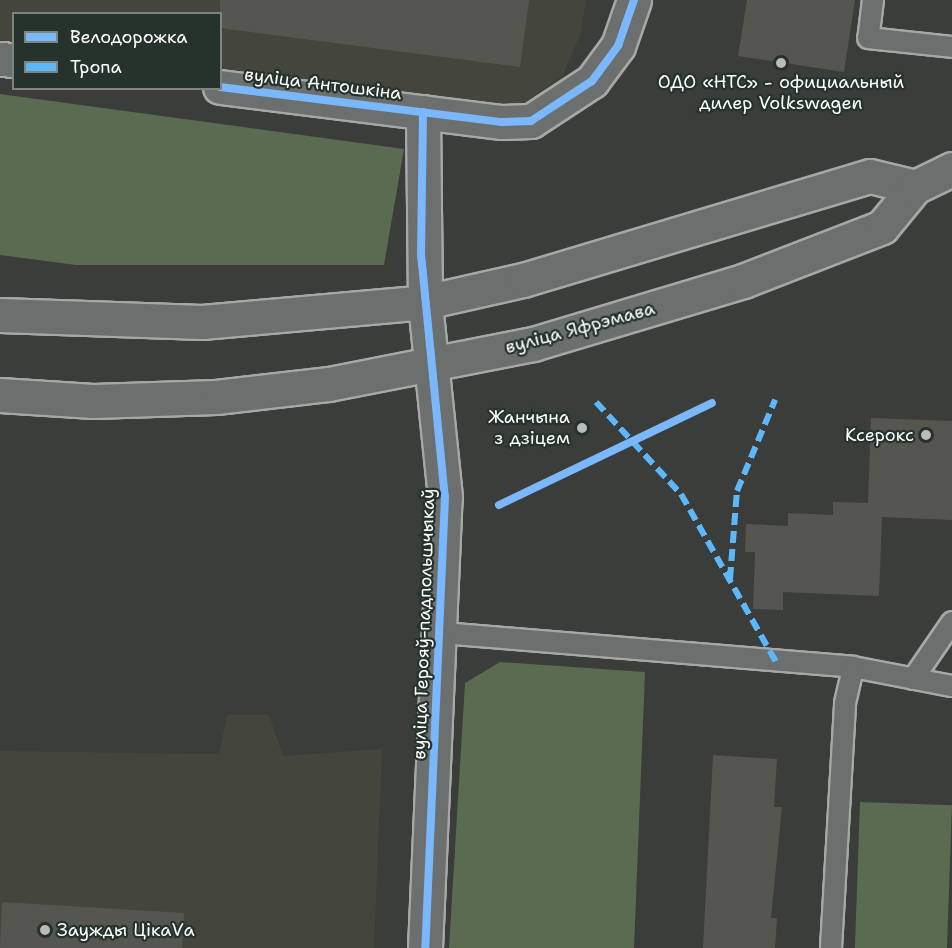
<!DOCTYPE html>
<html>
<head>
<meta charset="utf-8">
<style>
  body { margin:0 }
  #map { position:relative; width:952px; height:948px; overflow:hidden; background:#3a3d39; font-family:"Shantell Sans",sans-serif }
  div>[style] { position:absolute }
  [style*='--x'] { left:calc(var(--x)*1px); top:calc(var(--y)*1px); width:calc(var(--w)*1px); rotate:calc(var(--a)*1deg) }
  .built>* { inset:0; background:#44463d }
  .green>* { inset:0; background:#5a6b51; transform-origin:0 0 }
  .building>* { inset:0; background:#565651 }
  .roads { filter:drop-shadow(2px 0 #a6a8a6) drop-shadow(-2px 0 #a6a8a6) drop-shadow(0 2px #a6a8a6) drop-shadow(0 -2px #a6a8a6) }
  .service>* { height:20px; margin:-10px; padding:0 10px; transform-origin:10px; border-radius:10px; background:#6b6f6d }
  .minor>* { height:33px; margin:-16.5px; padding:0 16.5px; transform-origin:16.5px; border-radius:16.5px; background:#6b6f6d }
  .tertiary>* { height:33px; margin:-16.5px; padding:0 16.5px; transform-origin:16.5px; border-radius:16.5px; background:#6b6f6d }
  .primary>* { height:33px; margin:-16.5px; padding:0 16.5px; transform-origin:16.5px; border-radius:16.5px; background:#6b6f6d }
  .quiet>* { height:6px; margin-top:-3px; transform-origin:0; background:repeating-linear-gradient(90deg,#5cb8fa 0 12px,transparent 0 18px) }
  .cycleway>* { height:8px; margin:-4px; padding:0 4px; transform-origin:4px; border-radius:4px; background:#7ab7fb }
  .dots>* { width:16px; height:16px; translate:-50% -50%; box-sizing:border-box; border:3px solid #26332d; border-radius:50% }
  span { translate:-50% -50%; white-space:nowrap; text-align:center; line-height:1.15; -webkit-text-stroke:4.5px #26332d; paint-order:stroke }
  .poi-label { font-size:18px; color:#fff }
  .right { translate:-100% -50%; text-align:right }
  .left { translate:0 -50%; text-align:left }
  .street-label { font-size:18px; color:#fff }
  .legend { position:absolute; left:12px; top:12px; width:210px; height:78px; box-sizing:border-box; background:#26332d; border:2px solid #7d8581; margin:0; padding:8px 10px; list-style:none; font-size:18px; color:#fff }
  .legend li { display:flex; align-items:center; gap:12px; height:30px }
  .legend b { width:30px; border:2px solid #7d8581 }
</style>
</head>
<body>
<div id="map">
  <div class="built">
    <i style="clip-path:polygon(0 0,586px 0,581px 32px,563px 75px,518px 107px,221px 68px,220px 14px,14px 14px,13px 42px,0 40px)"></i>
    <i style="clip-path:polygon(227px 715px,269px 715px,283px 756px,382px 749px,374px 948px,0 948px,0 751px,219px 754px)"></i>
  </div>
  <div class="green">
    <i style="clip-path:polygon(0 94px,404px 149px,384px 265px,76px 265px,0 255px)"></i>
    <i style="clip-path:polygon(500px 662px,645px 672px,634px 948px,449px 948px,465px 683px)"></i>
    <i style="left:860px;top:802px;width:92px;height:146px;rotate:2deg"></i>
  </div>
  <div class="building">
    <i style="clip-path:polygon(220px 0,529px 0,520px 67px,220px 28px)"></i>
    <i style="clip-path:polygon(747px 0,855px 0,844px 72px,738px 56px)"></i>
    <i style="clip-path:polygon(871px 418px,952px 421px,952px 520px,882px 517px,879px 596px,783px 592px,783px 610px,753px 609px,755px 552px,745px 552px,746px 524px,788px 526px,788px 513px,833px 515px,833px 502px,868px 503px)"></i>
    <i style="clip-path:polygon(713px 755px,777px 759px,774px 807px,782px 807px,771px 918px,777px 918px,775px 948px,703px 948px)"></i>
    <i style="clip-path:polygon(2px 902px,184px 913px,182px 948px,0 948px)"></i>
  </div>
  <div class="roads">
    <div class="service">
      <i style="--x:873;--y:0;--w:38;--a:97"></i>
      <i style="--x:868;--y:38;--w:84;--a:6.1"></i>
      <i style="--x:443;--y:633;--w:411;--a:4.7"></i>
      <i style="--x:853;--y:667;--w:101;--a:10.9"></i>
      <i style="--x:913;--y:679;--w:69;--a:-55.6"></i>
      <i style="--x:831;--y:948;--w:245;--a:-86.7"></i>
      <i style="--x:845;--y:703;--w:37;--a:-77"></i>
    </div>
    <div class="minor">
      <i style="--x:0;--y:59;--w:14;--a:4"></i>
      <i style="--x:220;--y:87;--w:284;--a:7.1"></i>
      <i style="--x:502;--y:122;--w:29;--a:-2"></i>
      <i style="--x:531;--y:121;--w:73;--a:-33.3"></i>
      <i style="--x:592;--y:81;--w:44;--a:-53.4"></i>
      <i style="--x:618;--y:46;--w:49;--a:-70.8"></i>
      <i style="--x:423;--y:112;--w:190;--a:89.4"></i>
    </div>
    <div class="tertiary">
      <i style="--x:425;--y:948;--w:451;--a:-87.5"></i>
      <i style="--x:445;--y:497;--w:196;--a:-95.9"></i>
    </div>
    <div class="primary">
      <i style="--x:0;--y:315;--w:202;--a:2"></i>
      <i style="--x:202;--y:322;--w:224;--a:-5.1"></i>
      <i style="--x:425;--y:302;--w:100;--a:-12.7"></i>
      <i style="--x:523;--y:280;--w:362;--a:-16.7"></i>
      <i style="--x:870;--y:176;--w:46;--a:13.7"></i>
      <i style="--x:0;--y:395;--w:93;--a:3.7"></i>
      <i style="--x:93;--y:401;--w:123;--a:-1.9"></i>
      <i style="--x:216;--y:397;--w:114;--a:-6.6"></i>
      <i style="--x:329;--y:384;--w:208;--a:-11.1"></i>
      <i style="--x:533;--y:344;--w:219;--a:-16.7"></i>
      <i style="--x:743;--y:281;--w:149;--a:-21.2"></i>
      <i style="--x:882;--y:227;--w:52;--a:-50.5"></i>
      <i style="--x:915;--y:187;--w:41;--a:-25.9"></i>
    </div>
  </div>
  <div class="quiet">
    <i style="--x:596;--y:402;--w:125;--a:47.3"></i>
    <i style="--x:681;--y:494;--w:193;--a:60.5"></i>
    <i style="--x:730;--y:579;--w:88;--a:-85.5"></i>
    <i style="--x:737;--y:491;--w:99;--a:-67.3"></i>
  </div>
  <div class="cycleway">
    <i style="--x:220;--y:87;--w:284;--a:7.1"></i>
    <i style="--x:502;--y:122;--w:29;--a:-2"></i>
    <i style="--x:531;--y:121;--w:73;--a:-33.3"></i>
    <i style="--x:592;--y:81;--w:44;--a:-53.4"></i>
    <i style="--x:618;--y:46;--w:49;--a:-70.8"></i>
    <i style="--x:423;--y:112;--w:142;--a:90.8"></i>
    <i style="--x:421;--y:254;--w:244;--a:84.4"></i>
    <i style="--x:445;--y:497;--w:451;--a:92.5"></i>
    <i style="--x:499;--y:505;--w:236;--a:-25.6"></i>
  </div>
  <div class="dots">
    <i style="left:781px;top:63px;background:#babbba"></i>
    <i style="left:582px;top:428px;background:#babbba"></i>
    <i style="left:926px;top:435px;background:#babbba"></i>
    <i style="left:45px;top:930px;background:#babbba"></i>
  </div>
  <div class="poi-label">
    <span style="left:781px;top:93px">ОДО «НТС» - официальный<br>дилер Volkswagen</span>
    <span class="right" style="left:570px;top:428px">Жанчына<br>з дзіцем</span>
    <span class="right" style="left:914px;top:435px">Ксерокс</span>
    <span class="left" style="left:57px;top:930px">Заужды ЦікаVа</span>
  </div>
  <div class="street-label">
    <span style="left:323px;top:84px;rotate:7deg">вуліца Антошкіна</span>
    <span style="left:580px;top:328px;rotate:-15deg">вуліца Яфрэмава</span>
    <span style="left:424px;top:624px;rotate:-88deg">вуліца Герояў-падпольшчыкаў</span>
  </div>
  <ul class="legend">
  <li><b style="height:8px;background:#7ab7fb"></b>Велодорожка</li>
  <li><b style="height:8px;background:#5cb8fa"></b>Тропа</li>
  </ul>
</div>
</body>
</html>
